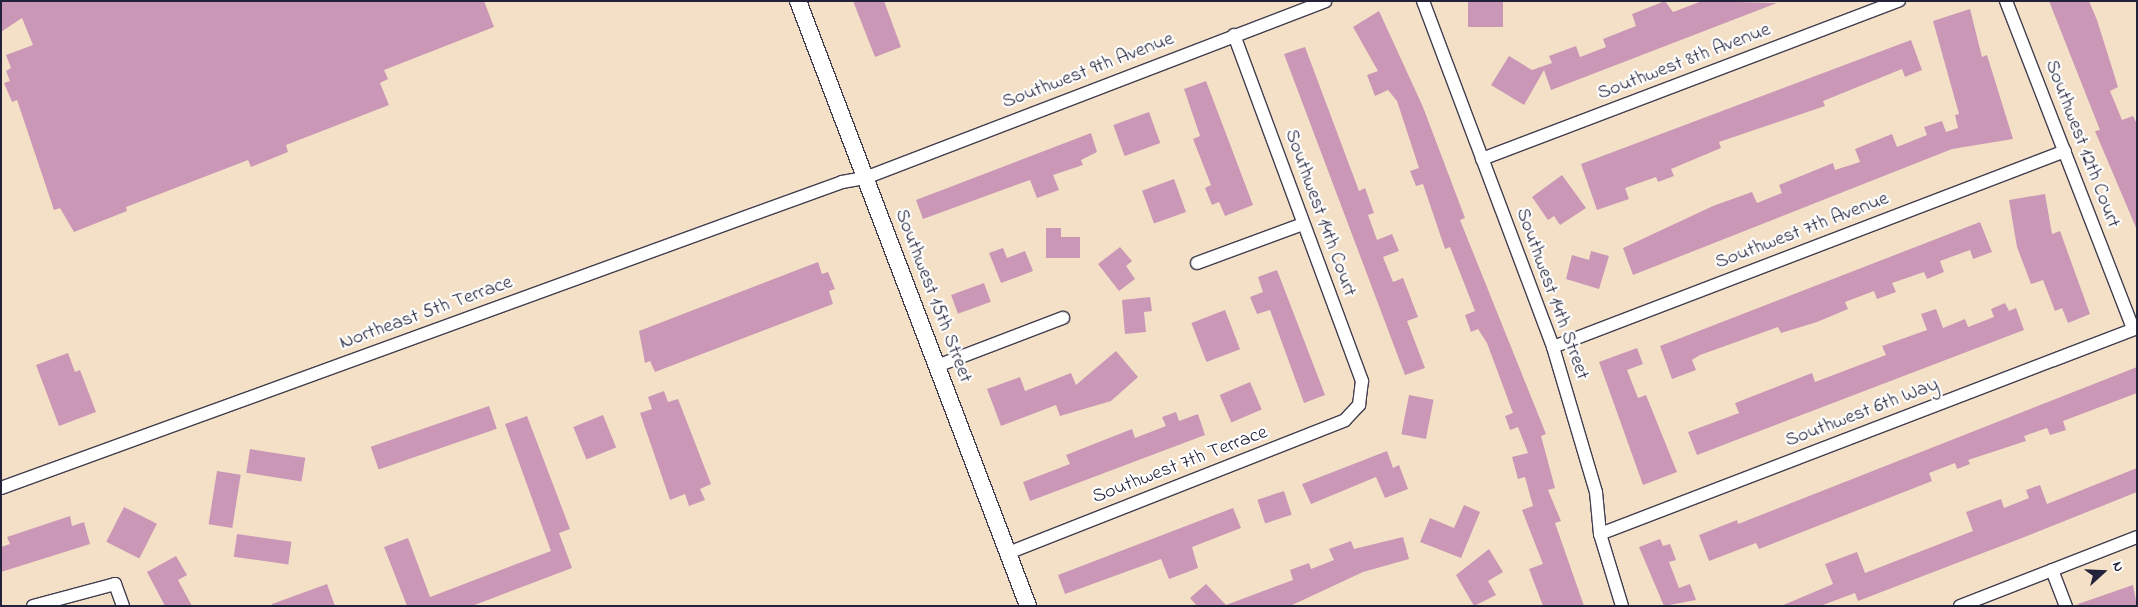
<!DOCTYPE html>
<html>
<head>
<meta charset="utf-8">
<style>
  body { margin:0 }
  #map { position:relative; width:2138px; height:607px; overflow:hidden; background:#f4e0c6; font-family:"Indie Flower",sans-serif }
  div>[style] { position:absolute }
  [style*='--x'] { left:calc(var(--x)*1px); top:calc(var(--y)*1px); width:calc(var(--w)*1px); rotate:calc(var(--a)*1deg) }
  .building>* { inset:0; background:#ca98b6; transform-origin:0 0 }
  .roads { filter:drop-shadow(1px 0 #423e50) drop-shadow(-1px 0 #423e50) drop-shadow(0 1px #423e50) drop-shadow(0 -1px #423e50) }
  .minor>* { height:12px; margin:-6px; padding:0 6px; transform-origin:6px; border-radius:6px; background:#fff }
  .tertiary>* { height:16px; margin:-8px; padding:0 8px; transform-origin:8px; border-radius:8px; background:#fff }
  span { translate:-50% -50%; white-space:nowrap; text-align:center; line-height:1.15; -webkit-text-stroke:4.5px #fff; paint-order:stroke }
  .street-label { font-size:20px; color:#22223b }
  .frame { position:absolute; inset:0; border:2px solid #22223b; pointer-events:none }
  .north { position:absolute; left:2078px; top:547px; width:50px; height:50px; -webkit-text-stroke:4px #fff; paint-order:stroke; rotate:70deg; font-size:14px; font-weight:700; line-height:20px; text-align:center; color:#22223b }
  .north::after { content:''; display:block; margin:auto; width:18px; height:22px; background:#22223b; clip-path:polygon(50% 0,100% 100%,50% 72%,0 100%) }
</style>
</head>
<body>
<div id="map">
  <div class="building">
    <i style="clip-path:polygon(1px 1px,484px 1px,494px 27px,384px 70px,388px 79px,380px 83px,389px 105px,286px 145px,288px 152px,251px 167px,248px 160px,126px 207px,127px 211px,74px 232px,60px 208px,54px 210px,17px 100px,12px 102px,4px 83px,10px 81px,6px 71px,11px 68px,6px 55px,33px 45px,22px 18px,1px 32px)"></i>
    <i style="clip-path:polygon(853px 1px,884px 1px,901px 47px,875px 57px)"></i>
    <i style="left:1468px;top:1px;width:35px;height:26px"></i>
    <i style="clip-path:polygon(1665px 1px,1673px 12px,1702px 1px,1777px 3px,1551px 90px,1544px 70px,1524px 105px,1491px 85px,1509px 56px,1532px 70px,1552px 63px,1549px 56px,1576px 46px,1580px 57px,1606px 47px,1603px 39px,1636px 26px,1632px 14px)"></i>
    <i style="clip-path:polygon(2049px 1px,2089px 1px,2097px 20px,2118px 87px,2110px 91px,2122px 120px,2133px 116px,2137px 124px,2137px 230px,2095px 131px,2100px 130px)"></i>
    <i style="clip-path:polygon(1970px 9px,1982px 57px,1987px 55px,2013px 139px,1952px 149px,1633px 275px,1623px 248px,1713px 206px,1752px 192px,1757px 203px,1782px 193px,1779px 185px,1833px 163px,1835px 170px,1860px 162px,1855px 149px,1892px 134px,1897px 147px,1927px 135px,1924px 127px,1942px 121px,1946px 132px,1958px 128px,1955px 115px,1959px 114px,1933px 21px)"></i>
    <i style="clip-path:polygon(1379px 11px,1423px 107px,1465px 218px,1460px 220px,1546px 434px,1541px 436px,1555px 488px,1548px 490px,1561px 521px,1555px 523px,1584px 606px,1543px 606px,1529px 569px,1543px 564px,1522px 510px,1533px 506px,1525px 477px,1518px 479px,1512px 457px,1528px 453px,1518px 427px,1510px 430px,1505px 416px,1513px 413px,1487px 343px,1478px 329px,1471px 332px,1465px 315px,1475px 311px,1450px 247px,1445px 249px,1423px 184px,1416px 186px,1410px 171px,1419px 168px,1397px 101px,1388px 90px,1375px 96px,1367px 75px,1378px 71px,1353px 27px)"></i>
    <i style="clip-path:polygon(1911px 40px,1922px 70px,1905px 77px,1902px 69px,1823px 101px,1825px 106px,1719px 142px,1721px 148px,1671px 169px,1674px 176px,1658px 182px,1656px 177px,1625px 188px,1629px 199px,1597px 210px,1581px 164px)"></i>
    <i style="clip-path:polygon(1305px 47px,1359px 191px,1365px 188px,1374px 213px,1368px 215px,1377px 240px,1392px 234px,1399px 251px,1383px 257px,1393px 282px,1403px 278px,1418px 317px,1407px 321px,1425px 368px,1405px 375px,1284px 54px)"></i>
    <i style="clip-path:polygon(1206px 81px,1253px 205px,1225px 216px,1219px 202px,1212px 205px,1205px 188px,1211px 185px,1193px 139px,1200px 136px,1184px 89px)"></i>
    <i style="left:1149px;top:112px;width:33px;height:38px;rotate:70deg"></i>
    <i style="clip-path:polygon(1091px 133px,1097px 152px,1081px 160px,1083px 165px,1053px 175px,1059px 190px,1037px 198px,1030px 180px,923px 219px,916px 200px)"></i>
    <i style="clip-path:polygon(1562px 175px,1586px 208px,1560px 225px,1554px 216px,1548px 220px,1532px 197px)"></i>
    <i style="left:1174px;top:179px;width:35px;height:34px;rotate:70deg"></i>
    <i style="clip-path:polygon(2045px 194px,2052px 234px,2060px 231px,2090px 314px,2068px 323px,2062px 308px,2055px 311px,2043px 280px,2031px 284px,2017px 247px,2009px 200px)"></i>
    <i style="clip-path:polygon(1980px 222px,1992px 252px,1973px 259px,1970px 250px,1940px 261px,1944px 272px,1927px 279px,1924px 272px,1892px 283px,1896px 292px,1877px 299px,1874px 291px,1845px 302px,1848px 309px,1817px 322px,1781px 333px,1778px 327px,1700px 355px,1692px 360px,1696px 370px,1672px 379px,1660px 346px)"></i>
    <i style="clip-path:polygon(1046px 228px,1061px 228px,1061px 237px,1080px 237px,1080px 258px,1046px 258px)"></i>
    <i style="clip-path:polygon(1120px 247px,1132px 261px,1126px 266px,1135px 279px,1119px 291px,1098px 264px)"></i>
    <i style="clip-path:polygon(1003px 248px,1007px 258px,1025px 251px,1033px 271px,1001px 283px,989px 253px)"></i>
    <i style="clip-path:polygon(1591px 251px,1609px 256px,1599px 289px,1566px 279px,1572px 255px,1589px 260px)"></i>
    <i style="clip-path:polygon(818px 262px,822px 274px,828px 272px,835px 289px,829px 291px,833px 304px,655px 372px,650px 361px,645px 363px,639px 331px)"></i>
    <i style="clip-path:polygon(1277px 270px,1325px 395px,1304px 403px,1270px 310px,1257px 314px,1250px 297px,1263px 292px,1258px 277px)"></i>
    <i style="left:984px;top:283px;width:20px;height:35px;rotate:70deg"></i>
    <i style="clip-path:polygon(1150px 297px,1152px 311px,1144px 312px,1146px 332px,1125px 334px,1122px 300px)"></i>
    <i style="clip-path:polygon(2005px 303px,2009px 311px,2016px 308px,2024px 330px,1697px 455px,1688px 432px,1739px 413px,1735px 403px,1812px 373px,1815px 382px,1886px 355px,1882px 346px,1927px 330px,1921px 314px,1936px 309px,1943px 328px,1965px 319px,1968px 327px,1994px 317px,1991px 309px)"></i>
    <i style="left:1225px;top:310px;width:42px;height:36px;rotate:69deg"></i>
    <i style="clip-path:polygon(1637px 348px,1643px 364px,1627px 370px,1638px 398px,1646px 395px,1677px 472px,1643px 485px,1599px 362px)"></i>
    <i style="clip-path:polygon(1116px 351px,1138px 377px,1111px 401px,1060px 416px,1056px 405px,1001px 426px,987px 389px,1020px 377px,1025px 391px,1071px 373px,1076px 385px)"></i>
    <i style="clip-path:polygon(68px 353px,75px 372px,80px 370px,96px 412px,59px 426px,36px 365px)"></i>
    <i style="clip-path:polygon(2137px 367px,2137px 393px,2063px 421px,2066px 430px,2050px 435px,2047px 428px,2024px 436px,2026px 441px,1968px 460px,1970px 464px,1957px 469px,1955px 463px,1929px 473px,1932px 481px,1759px 549px,1756px 543px,1709px 561px,1699px 535px,1737px 520px,1738px 524px)"></i>
    <i style="left:1250px;top:382px;width:30px;height:33px;rotate:67deg"></i>
    <i style="clip-path:polygon(664px 391px,668px 402px,678px 399px,711px 484px,700px 489px,705px 500px,689px 506px,685px 494px,670px 500px,640px 413px,652px 409px,648px 397px)"></i>
    <i style="left:1409px;top:395px;width:25px;height:40px;rotate:11deg"></i>
    <i style="left:489px;top:406px;width:24px;height:125px;rotate:71deg"></i>
    <i style="clip-path:polygon(1176px 412px,1179px 421px,1198px 414px,1205px 435px,1030px 501px,1023px 482px,1070px 464px,1066px 455px,1132px 429px,1135px 438px,1166px 426px,1162px 417px)"></i>
    <i style="left:603px;top:415px;width:35px;height:32px;rotate:68deg"></i>
    <i style="clip-path:polygon(527px 416px,570px 529px,559px 533px,572px 568px,472px 606px,407px 606px,384px 547px,408px 538px,430px 597px,551px 551px,505px 424px)"></i>
    <i style="left:250px;top:449px;width:56px;height:24px;rotate:9deg"></i>
    <i style="clip-path:polygon(1387px 451px,1393px 468px,1399px 465px,1408px 489px,1385px 498px,1376px 477px,1311px 504px,1302px 484px)"></i>
    <i style="clip-path:polygon(2137px 468px,2137px 492px,2022px 538px,1858px 601px,1855px 593px,1820px 606px,1781px 606px,1833px 584px,1825px 564px,1857px 552px,1865px 573px,1973px 531px,1966px 512px,2001px 499px,2004px 508px,2029px 498px,2026px 490px,2040px 485px,2047px 504px)"></i>
    <i style="left:217px;top:471px;width:24px;height:54px;rotate:9deg"></i>
    <i style="left:1284px;top:491px;width:25px;height:28px;rotate:72deg"></i>
    <i style="clip-path:polygon(1464px 505px,1480px 512px,1461px 558px,1420px 542px,1430px 518px,1454px 528px)"></i>
    <i style="left:124px;top:507px;width:37px;height:39px;rotate:27deg"></i>
    <i style="clip-path:polygon(1233px 508px,1241px 528px,1192px 547px,1198px 568px,1169px 579px,1161px 559px,1065px 594px,1058px 575px)"></i>
    <i style="clip-path:polygon(70px 516px,72px 526px,84px 522px,90px 544px,1px 572px,1px 547px,10px 544px,7px 537px)"></i>
    <i style="left:237px;top:534px;width:55px;height:23px;rotate:8deg"></i>
    <i style="clip-path:polygon(1403px 537px,1409px 559px,1363px 572px,1290px 606px,1197px 606px,1190px 598px,1206px 584px,1226px 605px,1293px 580px,1290px 570px,1309px 563px,1311px 569px,1334px 560px,1329px 549px,1351px 541px,1354px 549px)"></i>
    <i style="clip-path:polygon(1660px 539px,1663px 546px,1670px 544px,1676px 560px,1669px 562px,1679px 588px,1690px 584px,1696px 600px,1664px 606px,1639px 547px)"></i>
    <i style="clip-path:polygon(1489px 549px,1503px 572px,1488px 581px,1496px 595px,1474px 606px,1456px 575px)"></i>
    <i style="clip-path:polygon(176px 556px,187px 575px,178px 580px,192px 606px,165px 606px,147px 572px)"></i>
    <i style="clip-path:polygon(327px 584px,335px 606px,272px 606px,272px 604px)"></i>
    <i style="clip-path:polygon(2133px 585px,2137px 606px,2078px 606px,2078px 604px)"></i>
  </div>
  <div class="roads">
    <div class="minor">
      <i style="--x:1423;--y:1;--w:370;--a:69.4"></i>
      <i style="--x:1553;--y:347;--w:151;--a:73.5"></i>
      <i style="--x:1596;--y:492;--w:42;--a:84.6"></i>
      <i style="--x:1600;--y:534;--w:75;--a:73"></i>
      <i style="--x:2006;--y:1;--w:352;--a:68.8"></i>
      <i style="--x:1482;--y:159;--w:446;--a:-20.8"></i>
      <i style="--x:1197;--y:263;--w:113;--a:-20.2"></i>
      <i style="--x:1553;--y:347;--w:548;--a:-20.95"></i>
      <i style="--x:937;--y:366;--w:135;--a:-20.9"></i>
      <i style="--x:1;--y:488;--w:895;--a:-19.99"></i>
      <i style="--x:842;--y:182;--w:23;--a:-10"></i>
      <i style="--x:865;--y:178;--w:493;--a:-21"></i>
      <i style="--x:1600;--y:534;--w:575;--a:-20.99"></i>
      <i style="--x:1008;--y:553;--w:362;--a:-21.5"></i>
      <i style="--x:1345;--y:420;--w:21;--a:-47"></i>
      <i style="--x:1359;--y:405;--w:24;--a:-83"></i>
      <i style="--x:1362;--y:381;--w:369;--a:-110.3"></i>
      <i style="--x:2052;--y:570;--w:39;--a:69"></i>
      <i style="--x:33;--y:606;--w:85;--a:-15"></i>
      <i style="--x:115;--y:584;--w:23;--a:70"></i>
      <i style="--x:1960;--y:606;--w:190;--a:-21.3"></i>
    </div>
    <div class="tertiary">
      <i style="--x:798;--y:1;--w:647;--a:69.18"></i>
    </div>
  </div>
  <div class="street-label">
    <span style="left:1684px;top:62px;rotate:-21deg">Southwest 8th Avenue</span>
    <span style="left:1088px;top:71px;rotate:-21deg">Southwest 9th Avenue</span>
    <span style="left:2082px;top:144px;rotate:69deg">Southwest 12th Court</span>
    <span style="left:1320px;top:213px;rotate:70deg">Southwest 14th Court</span>
    <span style="left:1802px;top:231px;rotate:-21deg">Southwest 7th Avenue</span>
    <span style="left:1552px;top:294px;rotate:70deg">Southwest 14th Street</span>
    <span style="left:933px;top:296px;rotate:69deg">Southwest 15th Street</span>
    <span style="left:426px;top:313px;rotate:-20deg">Northeast 5th Terrace</span>
    <span style="left:1862px;top:413px;rotate:-21deg">Southwest 6th Way</span>
    <span style="left:1180px;top:465px;rotate:-21deg">Southwest 7th Terrace</span>
  </div>
  <div class="frame"></div>
  <div class="north">N</div>
</div>
</body>
</html>
